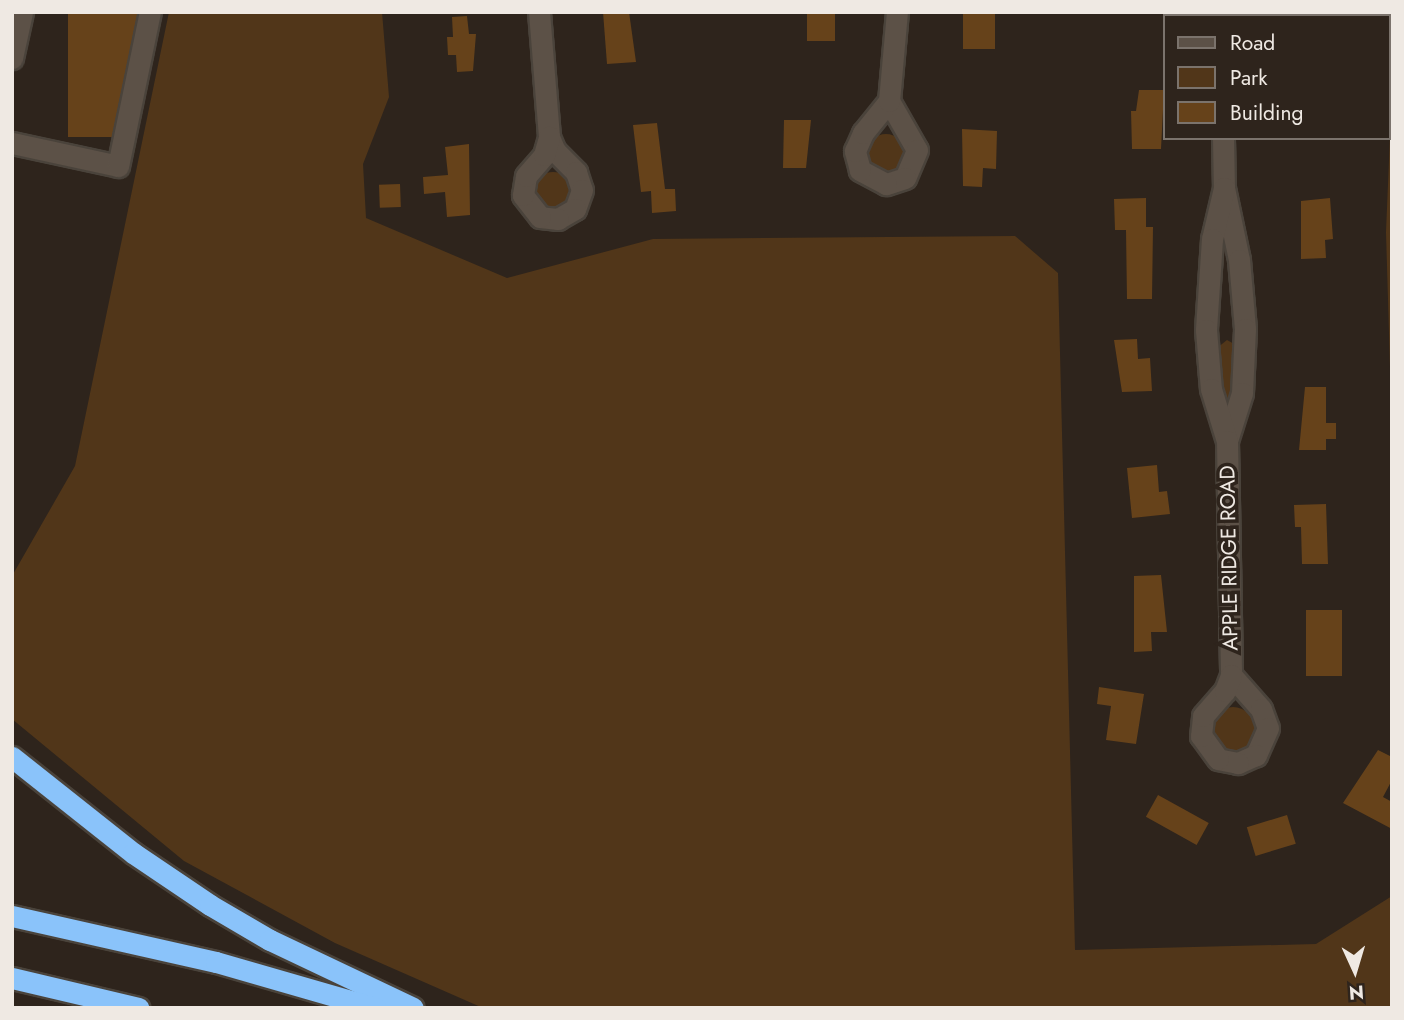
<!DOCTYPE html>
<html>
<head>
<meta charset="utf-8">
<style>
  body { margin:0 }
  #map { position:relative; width:1404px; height:1020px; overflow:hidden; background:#2e241c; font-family:Jost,sans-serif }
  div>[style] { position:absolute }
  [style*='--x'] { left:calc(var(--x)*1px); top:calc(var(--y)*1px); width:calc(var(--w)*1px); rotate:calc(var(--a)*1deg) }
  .green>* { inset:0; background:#513619 }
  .round { border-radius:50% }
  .building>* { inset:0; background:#66421a; transform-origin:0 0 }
  .roads { filter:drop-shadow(2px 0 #4a433b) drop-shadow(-2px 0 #4a433b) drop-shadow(0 2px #4a433b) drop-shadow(0 -2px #4a433b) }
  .minor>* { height:21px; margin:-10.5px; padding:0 10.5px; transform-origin:10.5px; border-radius:10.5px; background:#5c5147 }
  .highway>* { height:21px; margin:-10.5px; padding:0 10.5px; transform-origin:10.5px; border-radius:10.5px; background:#8ac3fa }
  span { translate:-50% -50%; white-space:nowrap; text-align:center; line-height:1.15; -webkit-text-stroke:7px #2e241c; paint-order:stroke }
  .street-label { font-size:21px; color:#efe9e3 }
  .frame { position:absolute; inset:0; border:14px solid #efe9e3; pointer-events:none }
  .legend { position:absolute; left:1163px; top:14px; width:228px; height:126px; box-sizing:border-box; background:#2e241c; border:2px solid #7b736c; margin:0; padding:9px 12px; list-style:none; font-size:21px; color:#efe9e3 }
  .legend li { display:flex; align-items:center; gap:14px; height:35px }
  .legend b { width:35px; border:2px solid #7b736c }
  .north { position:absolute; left:1320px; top:936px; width:70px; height:70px; -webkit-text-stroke:5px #2e241c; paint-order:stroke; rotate:176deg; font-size:19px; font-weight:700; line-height:28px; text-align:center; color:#efe9e3 }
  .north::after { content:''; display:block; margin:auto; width:24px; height:32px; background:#efe9e3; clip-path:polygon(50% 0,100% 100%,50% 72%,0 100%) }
</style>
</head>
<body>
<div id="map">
  <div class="green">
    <i style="clip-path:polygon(169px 12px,382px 12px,389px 97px,363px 164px,366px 218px,507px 278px,653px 239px,1015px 236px,1058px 273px,1075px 950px,1316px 944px,1392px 896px,1392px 1008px,483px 1008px,335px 943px,184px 861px,12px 719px,12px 576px,75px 466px)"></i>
    <i style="clip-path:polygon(1392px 88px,1392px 435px,1386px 232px)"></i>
    <i class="round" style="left:867px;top:134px;width:38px;height:38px"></i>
    <i class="round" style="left:535px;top:172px;width:36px;height:36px"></i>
    <i style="clip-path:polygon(1227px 340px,1236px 345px,1233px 414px,1223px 401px,1217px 348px)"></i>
    <i class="round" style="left:1211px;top:707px;width:44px;height:44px"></i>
  </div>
  <div class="building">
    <i style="left:68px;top:12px;width:69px;height:125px"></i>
    <i style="clip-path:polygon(603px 12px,629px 12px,636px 62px,607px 64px)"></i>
    <i style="left:807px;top:12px;width:28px;height:29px"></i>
    <i style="left:963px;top:12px;width:32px;height:37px"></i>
    <i style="clip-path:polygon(467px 16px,469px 34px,476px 34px,473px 71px,457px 72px,456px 55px,448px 55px,447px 37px,453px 37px,452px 17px)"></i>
    <i style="clip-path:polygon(1139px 90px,1164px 90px,1161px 149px,1132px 149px,1131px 111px,1136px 111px)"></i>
    <i style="clip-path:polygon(784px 120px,811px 120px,806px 168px,783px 168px)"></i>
    <i style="clip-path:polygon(657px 123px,665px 189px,675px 189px,676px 211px,652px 213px,651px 191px,641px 192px,633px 125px)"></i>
    <i style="clip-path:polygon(962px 129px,997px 131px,996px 169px,983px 168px,982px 187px,963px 186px)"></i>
    <i style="clip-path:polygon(469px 144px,470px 215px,447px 217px,445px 192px,424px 194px,423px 177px,448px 175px,445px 147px)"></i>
    <i style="left:400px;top:184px;width:23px;height:21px;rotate:88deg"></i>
    <i style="clip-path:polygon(1146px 198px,1146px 227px,1153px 227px,1152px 299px,1127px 299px,1126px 230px,1115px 230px,1114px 199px)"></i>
    <i style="clip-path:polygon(1330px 198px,1333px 239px,1325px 240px,1326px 258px,1301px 259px,1301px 201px)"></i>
    <i style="clip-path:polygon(1137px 339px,1138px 359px,1150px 358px,1152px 391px,1122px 392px,1114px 340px)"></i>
    <i style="clip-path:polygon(1305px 387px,1326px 387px,1326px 423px,1336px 423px,1336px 439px,1326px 439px,1326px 450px,1299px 450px)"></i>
    <i style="clip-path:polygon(1157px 465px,1159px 492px,1167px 491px,1170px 514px,1132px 518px,1127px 468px)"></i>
    <i style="clip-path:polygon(1326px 504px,1328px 564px,1302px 564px,1301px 527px,1295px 527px,1294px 505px)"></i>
    <i style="clip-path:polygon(1161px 575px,1167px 632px,1151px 632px,1152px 651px,1134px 652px,1134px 576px)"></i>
    <i style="left:1342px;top:610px;width:66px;height:36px;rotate:90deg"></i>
    <i style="clip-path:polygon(1099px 687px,1144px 694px,1136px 744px,1106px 740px,1111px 706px,1097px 704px)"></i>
    <i style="clip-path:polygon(1378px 750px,1392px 757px,1392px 780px,1383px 797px,1392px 802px,1392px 829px,1343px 803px)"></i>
    <i style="left:1158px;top:795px;width:58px;height:25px;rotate:29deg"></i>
    <i style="left:1287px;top:815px;width:30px;height:42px;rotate:73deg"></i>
  </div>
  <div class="roads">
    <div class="minor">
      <i style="--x:539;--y:12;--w:125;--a:85.4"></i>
      <i style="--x:549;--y:137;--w:15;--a:67"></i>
      <i style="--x:555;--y:151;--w:30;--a:45"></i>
      <i style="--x:576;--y:172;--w:19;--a:72"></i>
      <i style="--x:582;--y:190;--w:20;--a:110"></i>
      <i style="--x:575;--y:209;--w:20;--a:150"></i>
      <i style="--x:558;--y:219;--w:18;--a:-174"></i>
      <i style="--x:540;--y:217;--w:28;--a:-128"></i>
      <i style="--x:523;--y:195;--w:19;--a:-81"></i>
      <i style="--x:526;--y:176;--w:28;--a:-49"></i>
      <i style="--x:544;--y:155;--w:19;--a:-74"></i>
      <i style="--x:1222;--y:16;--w:4;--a:-90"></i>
      <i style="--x:12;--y:58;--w:47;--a:-77.7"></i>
      <i style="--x:889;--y:101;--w:56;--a:60.3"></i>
      <i style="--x:917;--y:150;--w:30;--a:113"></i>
      <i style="--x:905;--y:178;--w:20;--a:162"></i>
      <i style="--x:886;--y:184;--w:30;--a:-152"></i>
      <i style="--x:860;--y:170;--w:20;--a:-105"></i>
      <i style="--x:855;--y:151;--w:20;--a:-66"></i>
      <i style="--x:863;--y:133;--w:41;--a:-50.9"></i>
      <i style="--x:889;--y:101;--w:89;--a:-84.9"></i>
      <i style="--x:1223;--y:138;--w:50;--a:88.9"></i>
      <i style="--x:1224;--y:188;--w:74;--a:78.2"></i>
      <i style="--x:1239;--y:260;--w:69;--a:85"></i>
      <i style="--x:1245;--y:329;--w:64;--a:92.7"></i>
      <i style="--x:1242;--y:393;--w:50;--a:107.4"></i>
      <i style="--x:12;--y:143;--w:108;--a:12.2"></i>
      <i style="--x:118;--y:166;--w:157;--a:-78.3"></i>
      <i style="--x:1224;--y:188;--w:52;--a:103.2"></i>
      <i style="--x:1212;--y:239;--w:91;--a:93.8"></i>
      <i style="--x:1206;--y:330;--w:59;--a:85.2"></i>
      <i style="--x:1211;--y:389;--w:54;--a:72.9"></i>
      <i style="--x:1227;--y:441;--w:234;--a:89"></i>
      <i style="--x:1231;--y:675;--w:45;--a:48.6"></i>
      <i style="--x:1261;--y:709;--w:20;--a:70"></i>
      <i style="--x:1268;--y:728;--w:30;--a:114"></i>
      <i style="--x:1256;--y:755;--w:20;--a:156"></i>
      <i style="--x:1238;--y:763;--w:20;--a:-169"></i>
      <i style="--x:1218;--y:759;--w:29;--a:-126"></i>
      <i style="--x:1201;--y:736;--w:20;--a:-84"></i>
      <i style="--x:1203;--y:716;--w:33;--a:-49"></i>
      <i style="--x:1225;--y:691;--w:17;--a:-69"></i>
    </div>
    <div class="highway">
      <i style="--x:12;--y:757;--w:154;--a:38.4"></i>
      <i style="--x:133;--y:853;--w:93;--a:34"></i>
      <i style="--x:210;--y:905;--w:69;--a:30.3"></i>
      <i style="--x:270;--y:940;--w:158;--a:25.4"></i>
      <i style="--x:12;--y:916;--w:209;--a:12.7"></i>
      <i style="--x:216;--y:962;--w:166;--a:16.1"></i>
      <i style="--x:12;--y:978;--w:130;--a:13.3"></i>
    </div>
  </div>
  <div class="street-label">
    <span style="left:1229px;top:558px;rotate:-91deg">APPLE RIDGE ROAD</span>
  </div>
  <div class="frame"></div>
  <ul class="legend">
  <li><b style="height:9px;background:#5c5147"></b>Road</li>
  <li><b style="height:19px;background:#513619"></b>Park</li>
  <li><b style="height:19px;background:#66421a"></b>Building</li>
  </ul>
  <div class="north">N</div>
</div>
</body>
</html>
